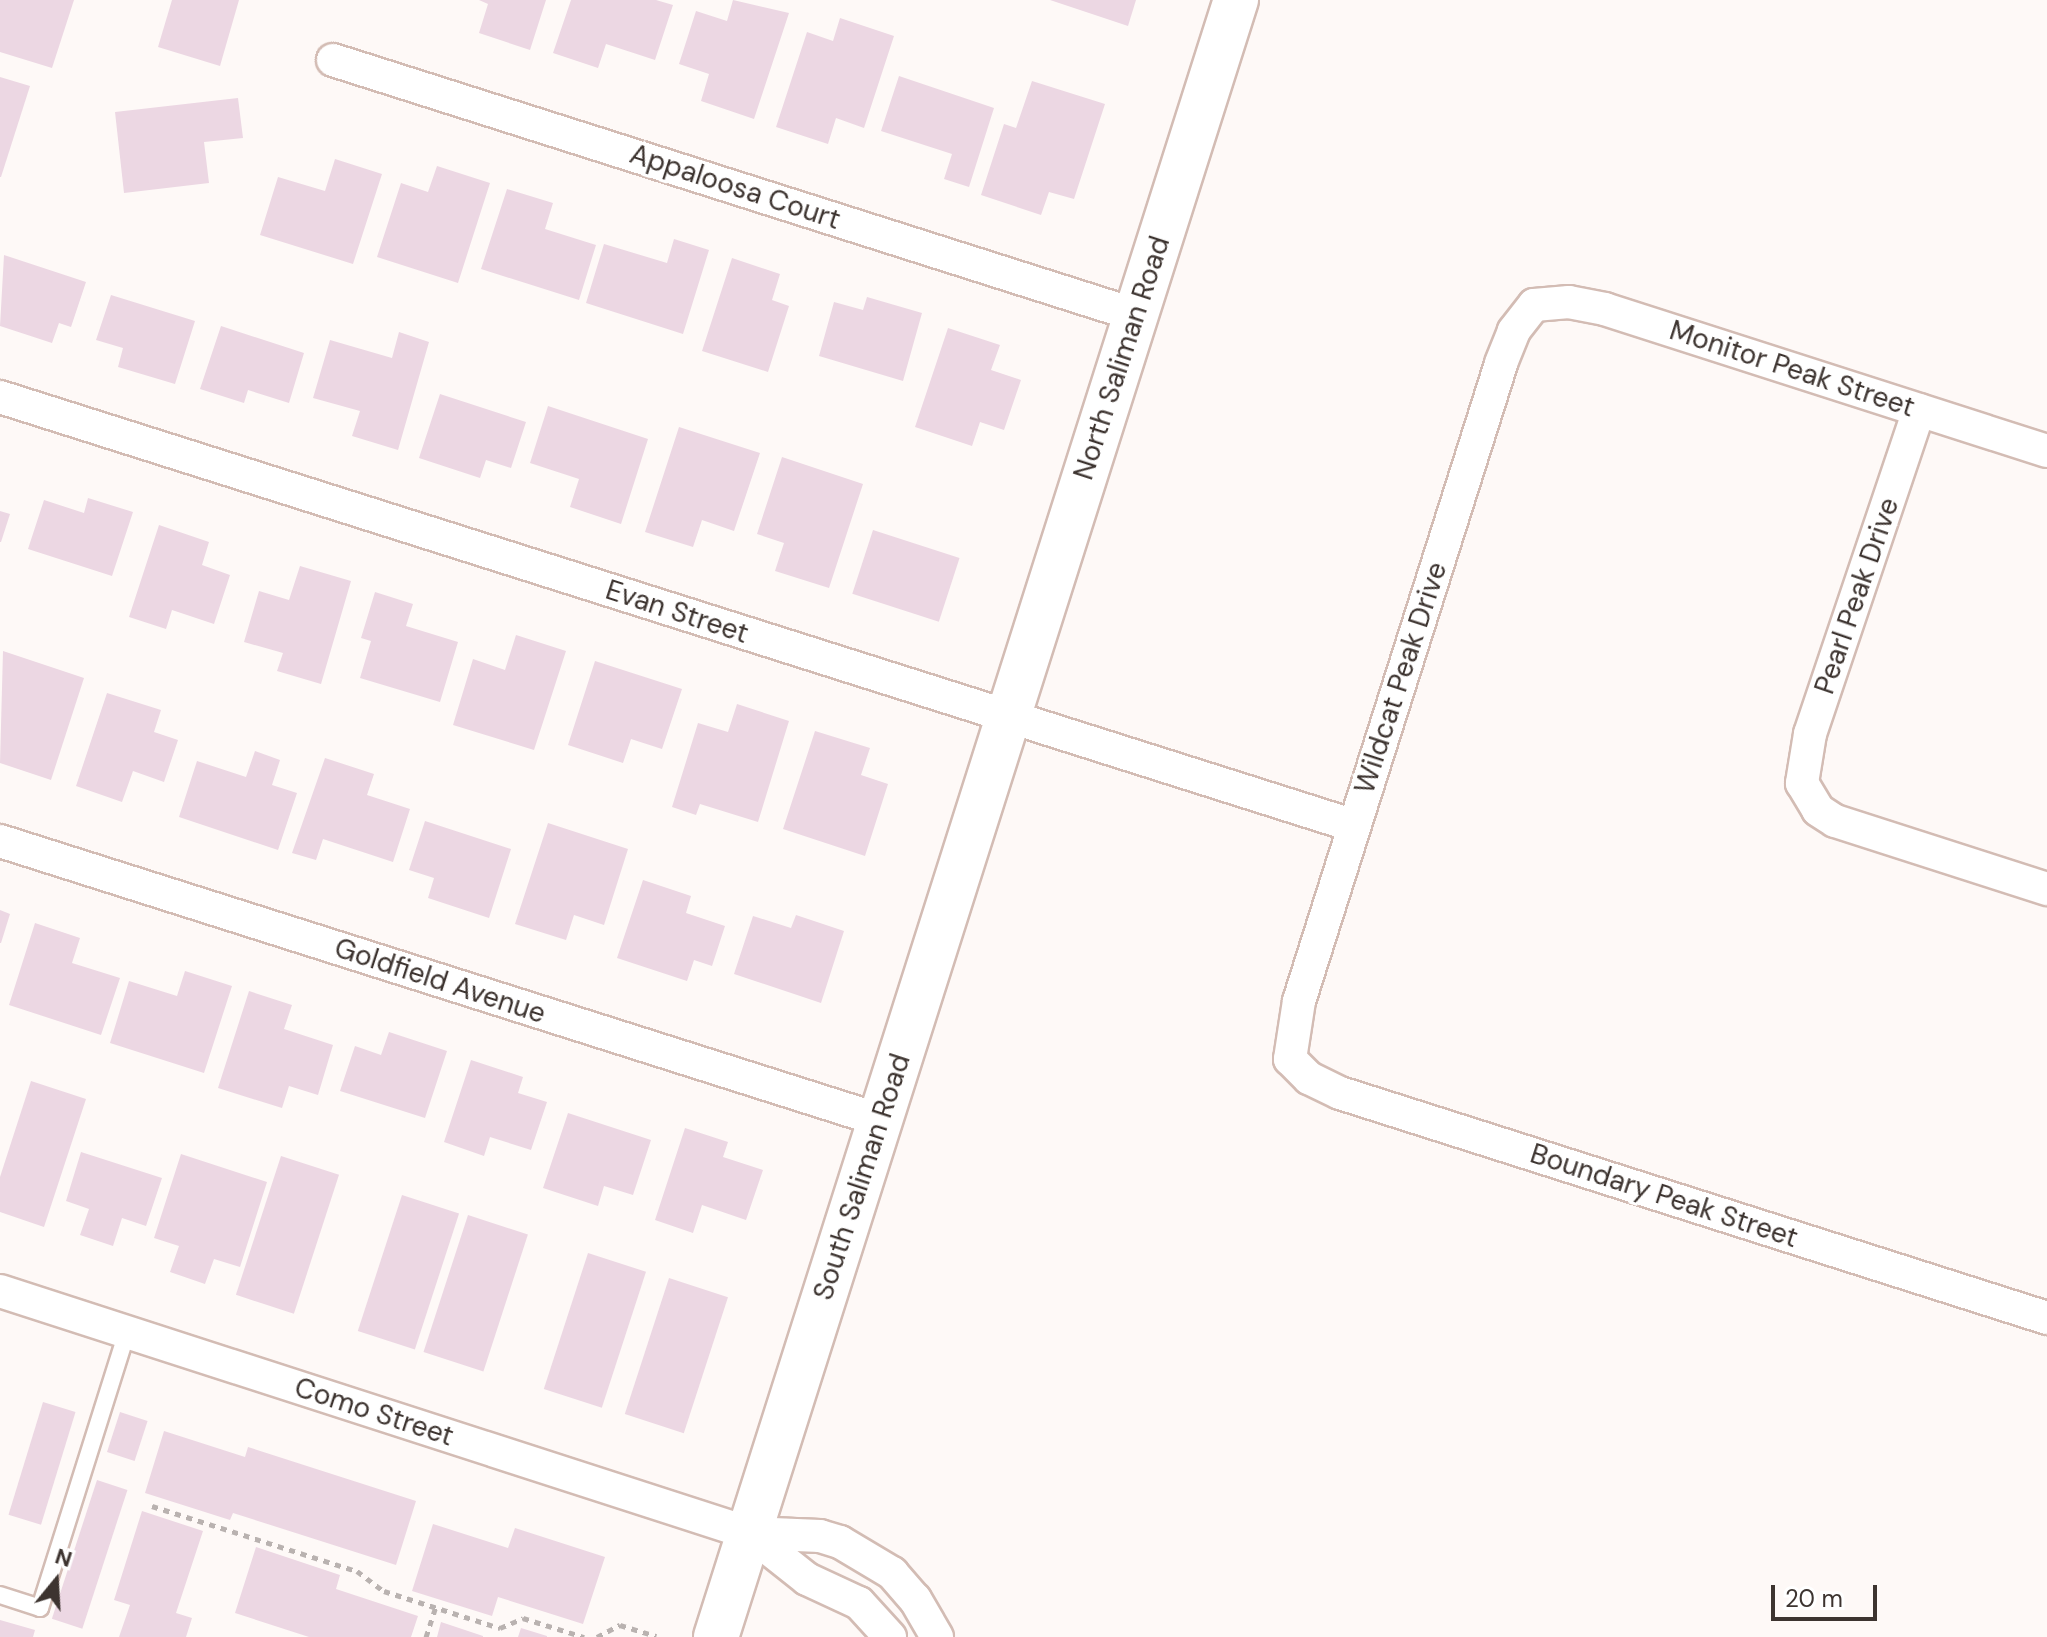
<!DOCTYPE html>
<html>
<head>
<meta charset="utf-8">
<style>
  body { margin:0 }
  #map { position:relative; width:2047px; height:1637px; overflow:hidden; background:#fef9f7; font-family:"DM Sans",sans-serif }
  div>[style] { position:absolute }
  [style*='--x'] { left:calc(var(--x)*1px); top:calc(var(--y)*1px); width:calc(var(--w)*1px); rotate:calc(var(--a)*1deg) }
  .building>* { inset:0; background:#ecd7e3; transform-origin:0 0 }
  .path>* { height:5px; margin-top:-2.5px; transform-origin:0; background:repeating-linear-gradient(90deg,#b9b2b0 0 6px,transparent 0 12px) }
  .roads { filter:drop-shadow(2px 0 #d3bcb4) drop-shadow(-2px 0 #d3bcb4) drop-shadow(0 2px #d3bcb4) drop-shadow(0 -2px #d3bcb4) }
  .service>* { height:16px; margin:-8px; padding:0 8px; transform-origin:8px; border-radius:8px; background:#fff }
  .minor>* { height:32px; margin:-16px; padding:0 16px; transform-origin:16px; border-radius:16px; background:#fff }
  .secondary>* { height:44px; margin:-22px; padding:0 22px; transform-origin:22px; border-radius:22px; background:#fff }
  span { translate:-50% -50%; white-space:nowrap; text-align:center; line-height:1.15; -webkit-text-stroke:6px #fff; paint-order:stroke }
  .street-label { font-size:28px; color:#3d3430 }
  .north { position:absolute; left:16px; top:1541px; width:80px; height:80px; -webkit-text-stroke:6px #fff; paint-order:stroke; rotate:18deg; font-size:22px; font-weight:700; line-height:32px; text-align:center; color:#3d3430 }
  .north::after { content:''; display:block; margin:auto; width:28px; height:36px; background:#3d3430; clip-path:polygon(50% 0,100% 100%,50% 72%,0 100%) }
  .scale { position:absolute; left:1771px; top:1585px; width:106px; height:36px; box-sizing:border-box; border:4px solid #3d3430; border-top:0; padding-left:10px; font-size:24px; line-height:28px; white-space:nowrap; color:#3d3430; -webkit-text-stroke:6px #fff; paint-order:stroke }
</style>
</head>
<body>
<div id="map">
  <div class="building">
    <i style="clip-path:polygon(0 0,74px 0,52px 68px,0 52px)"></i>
    <i style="clip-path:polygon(172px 0,239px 0,220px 66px,158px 47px)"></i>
    <i style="clip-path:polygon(479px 0,546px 0,530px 50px,479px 33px,488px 4px)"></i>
    <i style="clip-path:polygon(571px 0,656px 0,673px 5px,655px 60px,606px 44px,598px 68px,553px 53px)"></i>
    <i style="clip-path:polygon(733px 0,789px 13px,754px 119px,701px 101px,709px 74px,679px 64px,696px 11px,727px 21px)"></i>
    <i style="clip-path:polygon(1050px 0,1136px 0,1128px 26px)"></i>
    <i style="clip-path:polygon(840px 18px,894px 36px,864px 128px,836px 118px,828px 144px,776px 127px,807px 32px,833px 41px)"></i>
    <i style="clip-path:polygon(899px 76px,994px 108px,969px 187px,944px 179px,952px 154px,881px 131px)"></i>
    <i style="clip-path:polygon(0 77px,30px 86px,1px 177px,0 177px)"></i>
    <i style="clip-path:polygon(1032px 81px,1105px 104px,1074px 199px,1049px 192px,1041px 215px,981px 195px,1004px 124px,1016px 128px)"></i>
    <i style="clip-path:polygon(238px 98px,243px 138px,204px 142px,209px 183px,124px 193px,115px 112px)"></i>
    <i style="clip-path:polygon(335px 159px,382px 174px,353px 264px,260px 235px,278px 177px,325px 191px)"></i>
    <i style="clip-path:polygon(437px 166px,490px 183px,458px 283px,377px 257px,401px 183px,428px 192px)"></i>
    <i style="clip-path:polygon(507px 189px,553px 203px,545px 229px,596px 245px,579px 300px,481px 269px)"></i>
    <i style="clip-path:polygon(674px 239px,709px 250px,683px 334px,586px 303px,604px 244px,667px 263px)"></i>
    <i style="clip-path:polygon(4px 255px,86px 282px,71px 327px,59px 323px,52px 343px,0 326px)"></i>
    <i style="clip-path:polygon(732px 258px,780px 274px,772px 300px,789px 306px,768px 372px,702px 351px)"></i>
    <i style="clip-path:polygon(111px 295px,195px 321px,175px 384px,118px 367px,123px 348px,96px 340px)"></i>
    <i style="clip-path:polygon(867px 297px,922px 313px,903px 381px,819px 356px,834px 302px,863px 310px)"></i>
    <i style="clip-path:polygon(221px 326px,304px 353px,289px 403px,248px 390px,244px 403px,200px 389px)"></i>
    <i style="clip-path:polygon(948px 328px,1000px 345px,991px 370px,1021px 380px,1004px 430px,980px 422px,972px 446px,915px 427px)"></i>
    <i style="clip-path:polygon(399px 332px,429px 342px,398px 450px,352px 436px,360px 411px,313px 398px,330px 340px,392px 358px)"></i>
    <i style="clip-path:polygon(440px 394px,526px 422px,511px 468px,486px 460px,480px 478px,419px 458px)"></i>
    <i style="clip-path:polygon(548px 406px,648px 439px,621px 524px,570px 507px,579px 479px,530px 463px)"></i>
    <i style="clip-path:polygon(679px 427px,760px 453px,734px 531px,702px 520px,693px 547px,645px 532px)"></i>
    <i style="clip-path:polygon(782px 457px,863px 484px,829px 588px,775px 571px,784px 543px,757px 534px)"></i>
    <i style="clip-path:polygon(88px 498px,133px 512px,112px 576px,28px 549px,44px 500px,84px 513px)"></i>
    <i style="clip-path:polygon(0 511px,10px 514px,1px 542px,0 542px)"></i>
    <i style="clip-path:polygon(159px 525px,209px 542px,202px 565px,230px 575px,214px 624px,172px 610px,166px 629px,129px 617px)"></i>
    <i style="left:873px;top:530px;width:91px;height:67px;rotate:18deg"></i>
    <i style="clip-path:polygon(300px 566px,351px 581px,321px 684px,277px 671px,283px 653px,244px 642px,259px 591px,289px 600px)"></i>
    <i style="clip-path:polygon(375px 592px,413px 604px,406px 626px,458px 642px,440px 702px,360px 678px,371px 641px,361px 638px)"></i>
    <i style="clip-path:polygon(516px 635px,566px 651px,534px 750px,453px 725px,473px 659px,505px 670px)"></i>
    <i style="clip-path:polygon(3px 651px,84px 678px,51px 780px,0 763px)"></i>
    <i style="clip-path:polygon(595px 661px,682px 689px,662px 749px,631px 739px,623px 763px,568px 745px)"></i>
    <i style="clip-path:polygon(107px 693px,161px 710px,154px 732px,178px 740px,164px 782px,133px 771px,122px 802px,76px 786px)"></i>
    <i style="clip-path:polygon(737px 704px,789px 721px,758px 822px,700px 804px,696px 815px,672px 807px,698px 723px,728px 732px)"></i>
    <i style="clip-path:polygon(815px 731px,870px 748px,861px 775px,888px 784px,865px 856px,783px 829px)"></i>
    <i style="clip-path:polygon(255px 751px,280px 760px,272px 785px,297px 793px,278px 850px,179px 817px,197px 761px,246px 777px)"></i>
    <i style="clip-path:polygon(325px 758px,374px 774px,367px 795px,410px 809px,393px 862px,323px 839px,316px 860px,292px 853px)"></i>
    <i style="clip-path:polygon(425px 821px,511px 849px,489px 918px,428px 898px,434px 878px,409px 870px)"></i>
    <i style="clip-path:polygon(548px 823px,628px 849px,604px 925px,574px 915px,566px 940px,515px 924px)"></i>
    <i style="clip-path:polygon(643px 880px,691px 896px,686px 913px,725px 926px,712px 966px,694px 960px,687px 981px,617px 958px)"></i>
    <i style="clip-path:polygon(0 910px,10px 914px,1px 943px,0 943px)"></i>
    <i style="clip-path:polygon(796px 915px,844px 931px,821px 1003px,734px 974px,753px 916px,791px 928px)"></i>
    <i style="clip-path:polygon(35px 923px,80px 938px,72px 963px,120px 978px,101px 1035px,9px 1005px)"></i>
    <i style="clip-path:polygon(185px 971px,232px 986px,204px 1073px,110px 1043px,129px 981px,177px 996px)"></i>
    <i style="clip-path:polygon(249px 991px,292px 1005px,284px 1029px,333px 1045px,318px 1095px,289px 1086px,282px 1108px,218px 1088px)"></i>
    <i style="clip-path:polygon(389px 1032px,447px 1051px,425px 1118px,340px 1091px,355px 1046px,381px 1055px)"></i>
    <i style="clip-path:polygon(471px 1060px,523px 1077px,518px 1093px,547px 1102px,531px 1150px,490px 1137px,484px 1156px,444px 1142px)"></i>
    <i style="clip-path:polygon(31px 1081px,86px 1099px,44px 1227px,0 1212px,0 1177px)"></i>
    <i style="clip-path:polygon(568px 1113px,651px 1140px,633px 1195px,604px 1186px,598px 1206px,543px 1188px)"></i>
    <i style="clip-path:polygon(685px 1128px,728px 1142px,723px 1157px,763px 1170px,746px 1220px,702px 1205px,693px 1233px,655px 1220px)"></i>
    <i style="clip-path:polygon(81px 1152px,162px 1178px,146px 1226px,122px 1218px,113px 1246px,80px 1235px,89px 1209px,66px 1201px)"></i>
    <i style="clip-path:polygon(181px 1154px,267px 1182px,240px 1267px,214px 1259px,205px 1284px,170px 1272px,179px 1246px,154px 1238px)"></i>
    <i style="left:281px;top:1156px;width:61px;height:146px;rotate:18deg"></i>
    <i style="left:402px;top:1195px;width:60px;height:143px;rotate:18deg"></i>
    <i style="left:468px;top:1215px;width:63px;height:144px;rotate:18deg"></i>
    <i style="left:588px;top:1253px;width:61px;height:143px;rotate:18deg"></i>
    <i style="left:669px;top:1278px;width:62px;height:143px;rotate:18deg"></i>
    <i style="left:43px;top:1402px;width:34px;height:118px;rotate:17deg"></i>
    <i style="left:120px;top:1412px;width:29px;height:42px;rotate:18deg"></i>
    <i style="clip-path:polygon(164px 1431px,245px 1457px,248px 1447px,416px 1501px,396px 1565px,233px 1513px,230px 1520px,145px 1493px)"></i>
    <i style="left:97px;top:1480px;width:32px;height:146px;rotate:18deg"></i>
    <i style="clip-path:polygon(142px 1511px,203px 1531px,176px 1613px,192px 1618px,186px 1637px,119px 1637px,130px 1605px,114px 1600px)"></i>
    <i style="clip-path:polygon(433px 1524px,508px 1548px,515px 1528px,605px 1557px,583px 1624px,498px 1597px,492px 1616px,412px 1591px)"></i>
    <i style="clip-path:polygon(256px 1547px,340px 1575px,336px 1589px,418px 1616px,411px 1637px,309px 1637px,235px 1613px)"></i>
    <i style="clip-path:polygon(0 1620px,35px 1630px,33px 1637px,0 1637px)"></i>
    <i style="clip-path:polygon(441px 1622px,483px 1636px,483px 1637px,437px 1637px)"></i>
    <i style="clip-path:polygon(521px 1628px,547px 1636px,547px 1637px,518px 1637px)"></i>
  </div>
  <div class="path">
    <i style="--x:152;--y:1506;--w:215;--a:17.6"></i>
    <i style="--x:357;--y:1571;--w:34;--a:37"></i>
    <i style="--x:384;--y:1591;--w:122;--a:17.7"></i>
    <i style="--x:500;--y:1628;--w:25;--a:-23"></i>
    <i style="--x:523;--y:1618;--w:64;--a:17.3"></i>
    <i style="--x:426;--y:1637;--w:32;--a:-72"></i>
    <i style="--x:597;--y:1637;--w:26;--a:-28"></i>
    <i style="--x:620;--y:1625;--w:38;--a:17"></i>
  </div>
  <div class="roads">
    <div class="service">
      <i style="--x:0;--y:1595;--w:42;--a:18"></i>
      <i style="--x:40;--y:1608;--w:289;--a:-72.5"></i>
    </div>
    <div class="minor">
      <i style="--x:333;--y:60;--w:843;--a:17.62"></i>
      <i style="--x:0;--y:397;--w:1421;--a:17.57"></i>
      <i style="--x:1919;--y:410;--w:342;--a:108.6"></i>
      <i style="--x:1810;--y:734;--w:50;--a:99.3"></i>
      <i style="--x:1802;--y:783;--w:31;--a:59"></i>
      <i style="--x:1818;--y:810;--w:20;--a:33"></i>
      <i style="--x:1835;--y:821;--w:223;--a:17.8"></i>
      <i style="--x:2047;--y:451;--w:464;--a:-162.2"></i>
      <i style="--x:1605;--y:309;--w:37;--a:-169"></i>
      <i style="--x:1569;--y:302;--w:35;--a:175"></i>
      <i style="--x:1534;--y:305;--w:33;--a:128"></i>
      <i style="--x:1514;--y:331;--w:35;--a:112"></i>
      <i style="--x:1501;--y:364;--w:668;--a:107.59"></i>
      <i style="--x:1299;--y:1001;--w:59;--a:98.8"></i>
      <i style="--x:1290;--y:1059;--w:27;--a:45"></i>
      <i style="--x:1309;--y:1078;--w:34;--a:26"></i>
      <i style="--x:1340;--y:1093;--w:742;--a:17.65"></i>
      <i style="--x:0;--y:841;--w:923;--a:17.59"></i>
      <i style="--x:0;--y:1291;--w:787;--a:17.91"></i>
      <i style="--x:749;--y:1533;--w:71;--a:2.4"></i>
      <i style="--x:820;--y:1536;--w:21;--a:17"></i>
      <i style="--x:840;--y:1542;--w:61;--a:30.8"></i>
      <i style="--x:892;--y:1573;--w:35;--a:49"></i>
      <i style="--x:915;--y:1599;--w:44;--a:59.9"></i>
      <i style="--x:749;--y:1533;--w:74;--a:38.4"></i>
      <i style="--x:807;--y:1579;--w:57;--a:24.8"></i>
      <i style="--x:859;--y:1603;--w:46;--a:47.6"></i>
    </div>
    <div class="secondary">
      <i style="--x:716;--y:1637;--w:1718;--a:-72.38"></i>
    </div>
  </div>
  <div class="street-label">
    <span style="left:735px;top:187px;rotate:18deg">Appaloosa Court</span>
    <span style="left:1122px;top:358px;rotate:-72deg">North Saliman Road</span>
    <span style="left:1792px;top:369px;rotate:18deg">Monitor Peak Street</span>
    <span style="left:1857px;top:596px;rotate:-71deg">Pearl Peak Drive</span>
    <span style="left:677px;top:612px;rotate:18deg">Evan Street</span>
    <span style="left:1401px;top:678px;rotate:-72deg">Wildcat Peak Drive</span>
    <span style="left:440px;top:981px;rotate:18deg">Goldfield Avenue</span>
    <span style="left:862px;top:1177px;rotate:-72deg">South Saliman Road</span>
    <span style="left:1664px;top:1196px;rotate:18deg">Boundary Peak Street</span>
    <span style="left:374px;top:1412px;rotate:18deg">Como Street</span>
  </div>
  <div class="north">N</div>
  <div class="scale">20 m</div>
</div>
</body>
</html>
